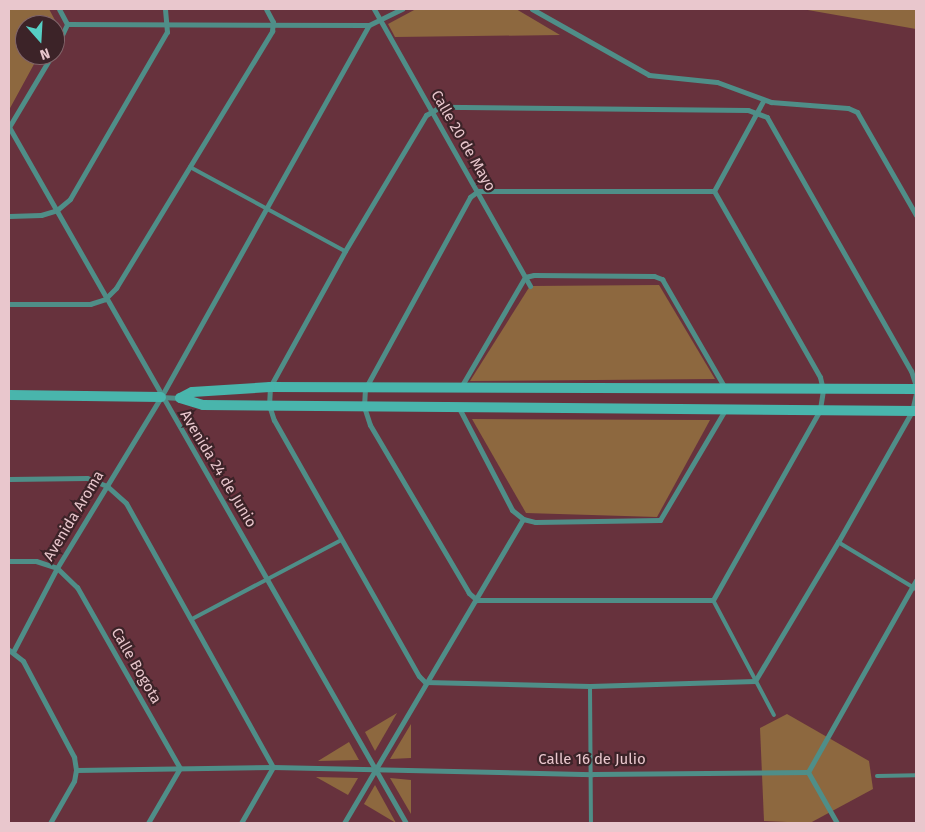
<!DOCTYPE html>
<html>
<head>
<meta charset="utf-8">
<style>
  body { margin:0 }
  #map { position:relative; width:925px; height:832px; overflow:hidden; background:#67323d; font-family:"Fira Sans",sans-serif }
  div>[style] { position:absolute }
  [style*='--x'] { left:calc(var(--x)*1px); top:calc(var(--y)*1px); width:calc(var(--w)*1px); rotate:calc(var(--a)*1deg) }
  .green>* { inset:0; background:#8d683f }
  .lane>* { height:4px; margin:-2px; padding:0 2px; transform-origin:2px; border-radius:2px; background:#4f8e88 }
  .street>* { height:5px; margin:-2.5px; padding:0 2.5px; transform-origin:2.5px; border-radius:2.5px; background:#4f8e88 }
  .secondary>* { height:10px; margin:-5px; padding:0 5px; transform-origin:5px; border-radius:5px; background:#49b5ac }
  span { translate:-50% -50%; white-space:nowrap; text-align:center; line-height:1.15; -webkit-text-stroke:4.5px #3c2328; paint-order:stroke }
  .street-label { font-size:15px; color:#e9c7cd }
  .frame { position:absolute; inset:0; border:10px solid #e9c7cd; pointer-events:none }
  .north { position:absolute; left:15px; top:15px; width:50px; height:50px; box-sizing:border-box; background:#3c2328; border:1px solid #81656a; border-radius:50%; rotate:161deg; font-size:14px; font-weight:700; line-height:20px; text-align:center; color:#e9c7cd }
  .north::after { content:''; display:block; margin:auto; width:18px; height:22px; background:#56cec4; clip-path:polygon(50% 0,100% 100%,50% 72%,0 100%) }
</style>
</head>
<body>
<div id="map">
  <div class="green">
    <i style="clip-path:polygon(9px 9px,49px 9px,57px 24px,55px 27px,25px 25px,25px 55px,39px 55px,9px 110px)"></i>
    <i style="clip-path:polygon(416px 9px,516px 9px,560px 35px,395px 37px,388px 24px)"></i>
    <i style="clip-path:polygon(802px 9px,916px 9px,916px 29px)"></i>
    <i style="clip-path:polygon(659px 285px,715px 379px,470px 381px,530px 286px)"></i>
    <i style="clip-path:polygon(472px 419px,710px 420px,657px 517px,526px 513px)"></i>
    <i style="clip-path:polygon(397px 713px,375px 751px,365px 732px)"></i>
    <i style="clip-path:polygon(787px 714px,869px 761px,873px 789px,810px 823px,764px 821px,760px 728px)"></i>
    <i style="clip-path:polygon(411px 724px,411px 758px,390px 759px)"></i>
    <i style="clip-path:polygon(349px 742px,359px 760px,318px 761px)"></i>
    <i style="clip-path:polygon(316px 777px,358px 778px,348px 795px)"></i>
    <i style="clip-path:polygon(390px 778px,411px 780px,411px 814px)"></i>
    <i style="clip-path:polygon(375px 785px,396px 823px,364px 804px)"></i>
  </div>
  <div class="lane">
    <i style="--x:190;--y:167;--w:176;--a:28.5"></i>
    <i style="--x:838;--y:542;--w:91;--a:31.1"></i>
    <i style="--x:713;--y:600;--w:130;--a:62.1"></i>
    <i style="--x:192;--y:619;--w:169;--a:-27.9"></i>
    <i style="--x:590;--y:686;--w:137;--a:89.6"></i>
    <i style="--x:877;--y:776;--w:39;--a:-1"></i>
  </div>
  <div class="street">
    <i style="--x:374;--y:9;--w:318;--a:60.6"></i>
    <i style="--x:532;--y:9;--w:134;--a:29.4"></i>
    <i style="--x:649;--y:75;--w:68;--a:5.9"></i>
    <i style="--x:717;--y:82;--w:58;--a:20.3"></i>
    <i style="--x:771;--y:102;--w:77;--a:4.5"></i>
    <i style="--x:848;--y:108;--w:10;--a:24"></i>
    <i style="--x:857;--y:112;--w:119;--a:60.2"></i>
    <i style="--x:67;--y:24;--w:302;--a:0.2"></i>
    <i style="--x:369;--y:25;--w:37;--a:-26"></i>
    <i style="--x:55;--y:50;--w:29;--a:-65"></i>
    <i style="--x:67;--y:24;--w:17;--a:-118"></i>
    <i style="--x:9;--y:127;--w:801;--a:60.3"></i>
    <i style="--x:9;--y:127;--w:84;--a:-59.2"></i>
    <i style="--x:478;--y:191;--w:236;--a:0"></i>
    <i style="--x:714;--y:191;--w:214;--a:60.3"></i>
    <i style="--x:820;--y:377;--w:13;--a:77"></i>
    <i style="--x:823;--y:390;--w:20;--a:99"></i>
    <i style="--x:820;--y:410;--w:218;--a:119.4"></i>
    <i style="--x:713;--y:600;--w:236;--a:180"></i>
    <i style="--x:477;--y:600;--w:11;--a:-139"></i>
    <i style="--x:469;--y:593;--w:195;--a:-120.5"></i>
    <i style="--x:370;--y:425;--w:19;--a:-108"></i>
    <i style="--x:364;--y:407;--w:18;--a:-87"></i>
    <i style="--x:365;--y:389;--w:219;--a:-61.3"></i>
    <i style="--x:470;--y:197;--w:10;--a:-37"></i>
    <i style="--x:714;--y:191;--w:102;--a:-61.4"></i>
    <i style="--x:9;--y:216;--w:32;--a:-2"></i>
    <i style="--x:41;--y:215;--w:17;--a:-17"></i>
    <i style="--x:57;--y:210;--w:17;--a:-40"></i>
    <i style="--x:70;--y:199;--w:193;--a:-59.9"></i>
    <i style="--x:167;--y:32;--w:23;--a:-95"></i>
    <i style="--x:9;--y:304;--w:81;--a:0"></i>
    <i style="--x:90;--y:304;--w:16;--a:-18"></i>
    <i style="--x:105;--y:299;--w:16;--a:-45"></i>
    <i style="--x:116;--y:288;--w:301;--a:-58.7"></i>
    <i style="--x:272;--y:31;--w:9;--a:-84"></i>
    <i style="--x:273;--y:22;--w:15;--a:-118"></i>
    <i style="--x:916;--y:386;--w:16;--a:-108"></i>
    <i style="--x:911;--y:371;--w:292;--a:-119.6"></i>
    <i style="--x:767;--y:117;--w:20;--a:-160"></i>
    <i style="--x:748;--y:110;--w:308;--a:-179.4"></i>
    <i style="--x:440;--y:107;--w:16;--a:150"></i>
    <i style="--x:426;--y:115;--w:158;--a:120.8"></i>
    <i style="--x:345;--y:251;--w:155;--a:118.9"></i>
    <i style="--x:270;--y:387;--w:18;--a:93"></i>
    <i style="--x:269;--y:405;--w:16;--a:72"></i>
    <i style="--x:274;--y:420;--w:294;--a:60.5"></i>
    <i style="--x:419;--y:676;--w:8;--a:45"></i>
    <i style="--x:425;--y:682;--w:165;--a:1.4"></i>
    <i style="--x:590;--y:686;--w:165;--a:-1.7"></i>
    <i style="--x:755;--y:681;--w:162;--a:-59.2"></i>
    <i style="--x:838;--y:542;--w:150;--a:-60.5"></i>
    <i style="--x:912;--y:411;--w:17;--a:-77"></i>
    <i style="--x:461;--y:387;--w:127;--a:-59.8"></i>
    <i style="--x:525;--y:277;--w:9;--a:-13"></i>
    <i style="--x:534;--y:275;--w:120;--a:0.5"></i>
    <i style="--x:654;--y:276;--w:9;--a:21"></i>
    <i style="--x:662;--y:279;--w:126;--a:60"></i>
    <i style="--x:161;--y:397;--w:19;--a:3"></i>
    <i style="--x:459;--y:408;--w:115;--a:62.5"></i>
    <i style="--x:512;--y:510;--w:14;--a:39"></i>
    <i style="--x:523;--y:519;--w:12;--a:14"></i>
    <i style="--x:535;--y:522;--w:125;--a:-0.9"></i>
    <i style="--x:660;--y:520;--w:128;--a:-59.4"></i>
    <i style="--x:9;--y:479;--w:78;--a:-0.7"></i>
    <i style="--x:87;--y:478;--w:22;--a:22"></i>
    <i style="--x:107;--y:486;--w:25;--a:42"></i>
    <i style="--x:126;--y:503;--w:302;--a:60.9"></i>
    <i style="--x:273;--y:767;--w:64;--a:119.7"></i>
    <i style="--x:9;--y:561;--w:27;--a:0"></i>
    <i style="--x:36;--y:561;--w:22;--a:18"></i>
    <i style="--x:57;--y:568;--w:28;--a:44"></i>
    <i style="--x:77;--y:587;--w:208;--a:60.4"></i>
    <i style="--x:180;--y:768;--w:64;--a:120.2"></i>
    <i style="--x:9;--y:650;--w:18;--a:38"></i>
    <i style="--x:23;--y:661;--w:109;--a:62"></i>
    <i style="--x:74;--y:757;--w:13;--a:81"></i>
    <i style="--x:76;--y:770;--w:11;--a:100"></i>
    <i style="--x:74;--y:781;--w:48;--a:119.7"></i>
    <i style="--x:13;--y:652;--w:95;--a:-62.4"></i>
    <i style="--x:57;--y:568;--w:200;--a:-58.7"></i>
    <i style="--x:161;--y:397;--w:426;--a:-60.8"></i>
    <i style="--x:76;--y:770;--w:197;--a:-0.9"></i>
    <i style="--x:273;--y:767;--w:320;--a:1.3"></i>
    <i style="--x:593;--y:774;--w:215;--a:-0.5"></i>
    <i style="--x:808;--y:772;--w:220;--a:-60.6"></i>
    <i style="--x:808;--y:772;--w:59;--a:60.4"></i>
    <i style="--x:344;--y:823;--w:353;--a:-59.5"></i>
  </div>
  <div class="secondary">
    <i style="--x:916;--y:389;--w:646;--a:-179.82"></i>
    <i style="--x:270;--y:387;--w:78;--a:176.3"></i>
    <i style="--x:192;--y:392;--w:13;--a:153"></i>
    <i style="--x:180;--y:398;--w:24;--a:17"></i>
    <i style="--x:203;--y:405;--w:713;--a:0.48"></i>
    <i style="--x:9;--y:395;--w:152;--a:0.8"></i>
  </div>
  <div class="street-label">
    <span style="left:463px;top:141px;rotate:60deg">Calle 20 de Mayo</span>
    <span style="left:218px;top:469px;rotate:59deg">Avenida 24 de Junio</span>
    <span style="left:74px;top:516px;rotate:-59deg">Avenida Aroma</span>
    <span style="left:136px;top:666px;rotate:60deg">Calle Bogota</span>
    <span style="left:592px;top:760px">Calle 16 de Julio</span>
  </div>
  <div class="frame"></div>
  <div class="north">N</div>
</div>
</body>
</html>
